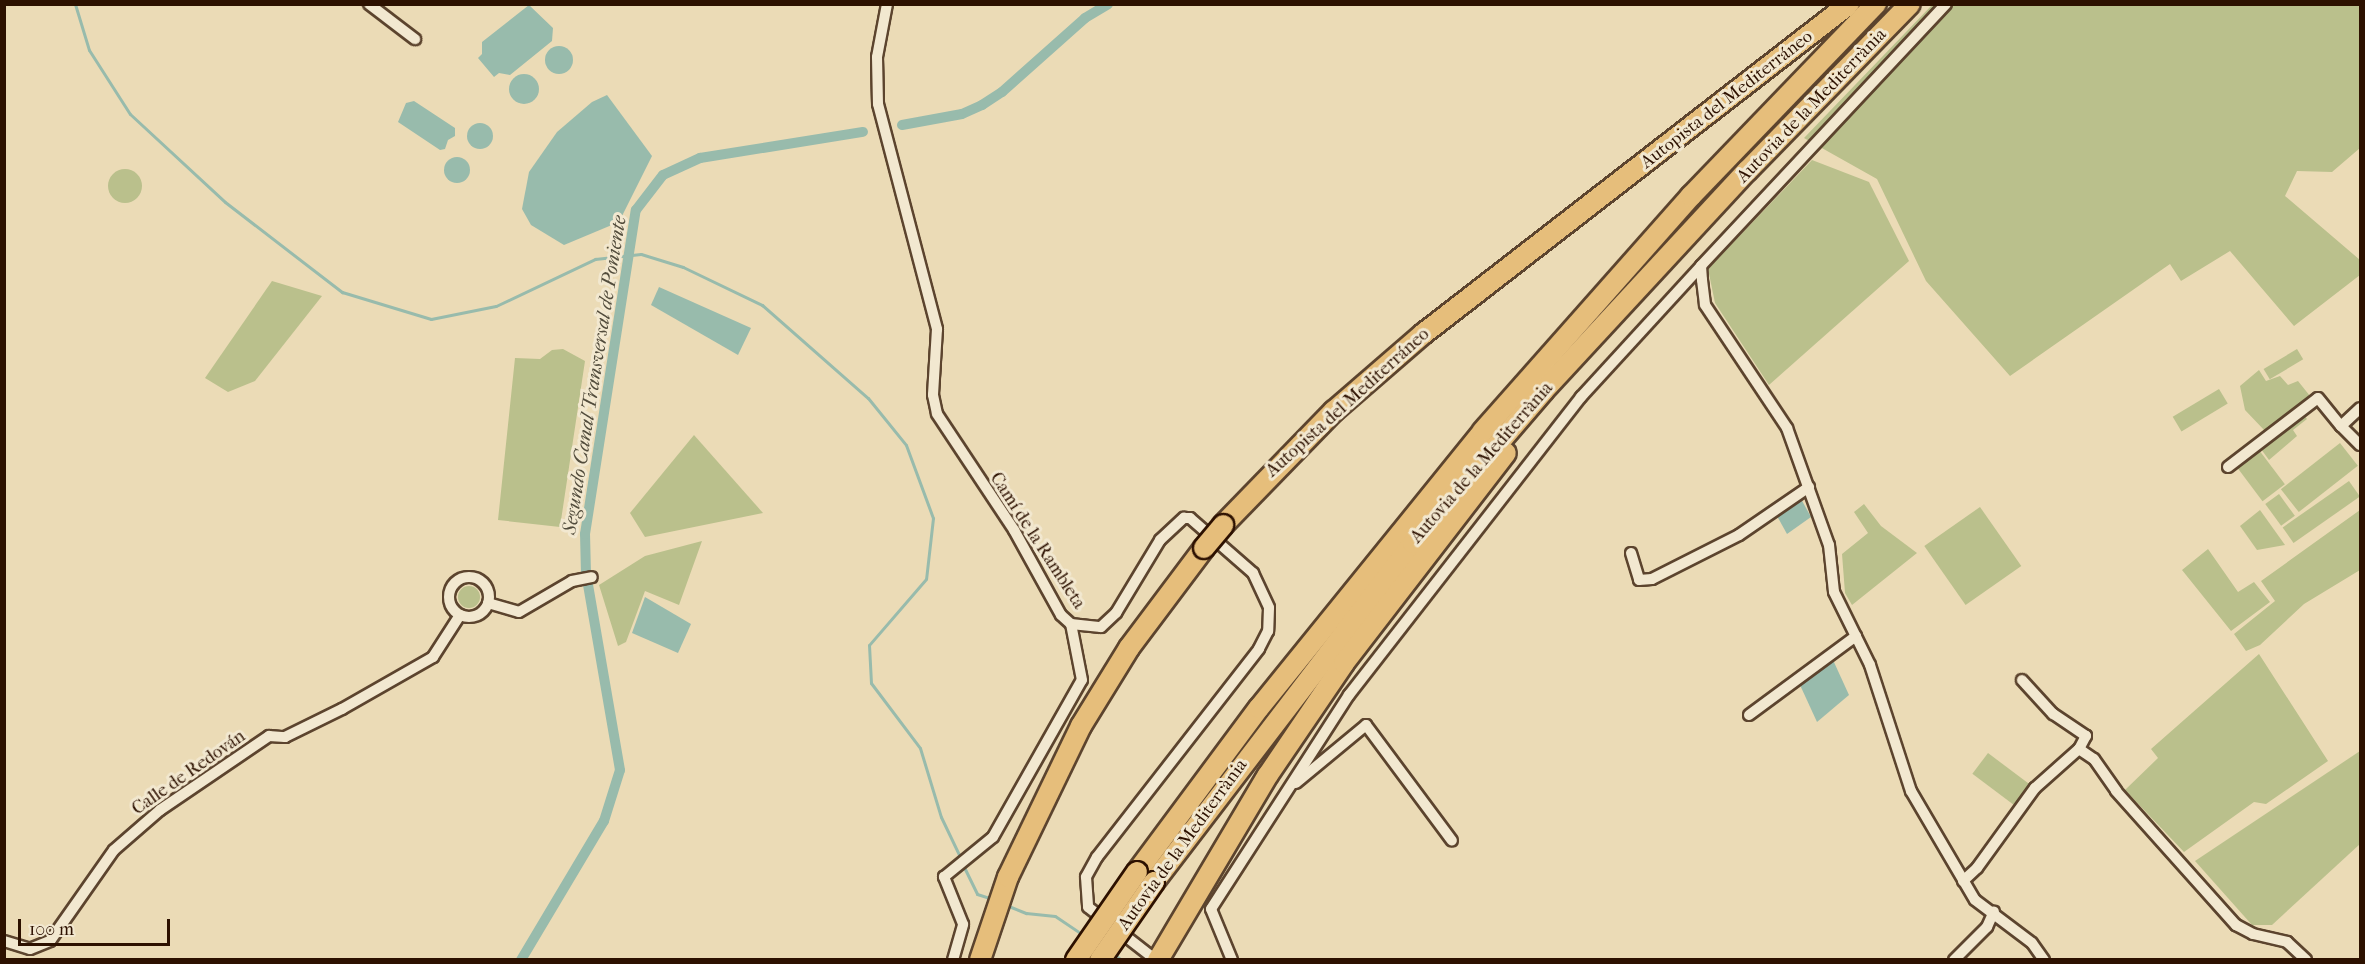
<!DOCTYPE html>
<html>
<head>
<meta charset="utf-8">
<style>
  body { margin:0 }
  #map { position:relative; width:2365px; height:964px; overflow:hidden; background:#ebdbb6; font-family:"IM FELL French Canon",serif }
  div>[style] { position:absolute }
  [style*='--x'] { left:calc(var(--x)*1px); top:calc(var(--y)*1px); width:calc(var(--w)*1px); rotate:calc(var(--a)*1deg) }
  .green>* { inset:0; background:#bac08c; transform-origin:0 0 }
  .round { border-radius:50% }
  .water>* { inset:0; background:#98bbac }
  .stream>* { height:3px; margin:-1.5px; padding:0 1.5px; transform-origin:1.5px; border-radius:1.5px; background:#98bbac }
  .canal>* { height:10px; margin:-5px; padding:0 5px; transform-origin:5px; border-radius:5px; background:#98bbac }
  .roads { filter:drop-shadow(2px 0 #5c442e) drop-shadow(-2px 0 #5c442e) drop-shadow(0 2px #5c442e) drop-shadow(0 -2px #5c442e) }
  .street>* { height:10px; margin:-5px; padding:0 5px; transform-origin:5px; border-radius:5px; background:#f2e8d0 }
  .street>.ring { margin:-5px; padding:0; box-sizing:content-box; background:none; border:10px solid #f2e8d0; border-radius:50% }
  .highway>* { height:20px; margin:-10px; padding:0 10px; transform-origin:10px; border-radius:10px; background:#e6be7b }
  .bridges { filter:drop-shadow(2px 0 #2d1100) drop-shadow(-2px 0 #2d1100) drop-shadow(0 2px #2d1100) drop-shadow(0 -2px #2d1100) }
  .highway-bridge>* { height:20px; margin:-10px; padding:0 10px; transform-origin:10px; border-radius:10px; background:#e6be7b }
  span { translate:-50% -50%; white-space:nowrap; text-align:center; line-height:1.15; -webkit-text-stroke:6px #f2e8d0; paint-order:stroke }
  .street-label { font-size:18px; color:#2d1100 }
  .water-label { font-size:20px; color:#524c3c; font-style:italic }
  .frame { position:absolute; inset:0; border:6px solid #2d1100; pointer-events:none }
  .scale { position:absolute; left:18px; top:919px; width:152px; height:27px; box-sizing:border-box; border:3px solid #2d1100; border-top:0; padding-left:8px; font-size:18px; line-height:21px; white-space:nowrap; color:#2d1100; -webkit-text-stroke:4px #f2e8d0; paint-order:stroke }
</style>
</head>
<body>
<div id="map">
  <div class="green">
    <i style="clip-path:polygon(1932px 5px,2360px 5px,2360px 148px,2332px 172px,2297px 171px,2285px 196px,2360px 260px,2360px 275px,2294px 326px,2230px 251px,2181px 281px,2170px 264px,2010px 376px,1926px 281px,1877px 179px,1804px 138px)"></i>
    <i style="clip-path:polygon(1812px 160px,1869px 182px,1909px 261px,1769px 385px,1715px 303px,1708px 269px)"></i>
    <i class="round" style="left:108px;top:169px;width:34px;height:34px"></i>
    <i style="clip-path:polygon(272px 281px,322px 296px,255px 381px,228px 392px,205px 378px)"></i>
    <i style="clip-path:polygon(563px 349px,585px 361px,560px 527px,498px 520px,515px 358px,540px 359px,552px 350px)"></i>
    <i style="left:2297px;top:349px;width:12px;height:39px;rotate:59deg"></i>
    <i style="clip-path:polygon(2259px 370px,2266px 381px,2280px 376px,2288px 385px,2298px 381px,2310px 396px,2265px 431px,2245px 410px,2240px 386px)"></i>
    <i style="left:2219px;top:389px;width:17px;height:54px;rotate:59deg"></i>
    <i style="clip-path:polygon(2303px 414px,2307px 419px,2293px 430px,2297px 436px,2269px 460px,2261px 449px)"></i>
    <i style="clip-path:polygon(694px 435px,763px 513px,645px 537px,630px 513px)"></i>
    <i style="left:2340px;top:443px;width:29px;height:75px;rotate:52deg"></i>
    <i style="left:2259px;top:450px;width:43px;height:28px;rotate:53deg"></i>
    <i style="left:2349px;top:481px;width:19px;height:81px;rotate:55deg"></i>
    <i style="left:2279px;top:494px;width:27px;height:17px;rotate:54deg"></i>
    <i style="clip-path:polygon(1864px 504px,1881px 526px,1917px 553px,1852px 605px,1845px 593px,1842px 554px,1868px 533px,1854px 512px)"></i>
    <i style="left:1980px;top:507px;width:72px;height:68px;rotate:55deg"></i>
    <i style="clip-path:polygon(2260px 510px,2285px 545px,2257px 550px,2240px 526px)"></i>
    <i style="clip-path:polygon(2360px 510px,2360px 570px,2304px 604px,2260px 645px,2246px 651px,2234px 634px,2275px 601px,2261px 581px)"></i>
    <i style="clip-path:polygon(702px 541px,679px 605px,645px 591px,626px 642px,618px 646px,599px 585px,645px 556px)"></i>
    <i style="clip-path:polygon(2208px 549px,2238px 592px,2254px 582px,2270px 602px,2231px 631px,2182px 570px)"></i>
    <i class="round" style="left:458px;top:586px;width:22px;height:22px"></i>
    <i style="clip-path:polygon(2259px 654px,2328px 761px,2266px 804px,2254px 802px,2184px 852px,2125px 790px,2158px 758px,2151px 749px)"></i>
    <i style="clip-path:polygon(2360px 751px,2360px 844px,2272px 925px,2252px 925px,2195px 861px)"></i>
    <i style="left:1988px;top:753px;width:55px;height:26px;rotate:37deg"></i>
  </div>
  <div class="water">
    <i style="clip-path:polygon(529px 5px,553px 28px,552px 41px,510px 75px,499px 73px,494px 77px,478px 58px,482px 54px,482px 42px)"></i>
    <i class="round" style="left:545px;top:46px;width:28px;height:28px"></i>
    <i class="round" style="left:509px;top:74px;width:30px;height:30px"></i>
    <i style="clip-path:polygon(607px 95px,652px 156px,619px 222px,564px 245px,531px 225px,522px 209px,529px 172px,557px 132px,592px 102px)"></i>
    <i style="clip-path:polygon(414px 101px,455px 128px,455px 136px,448px 140px,445px 149px,440px 150px,398px 122px,406px 103px)"></i>
    <i class="round" style="left:467px;top:123px;width:26px;height:26px"></i>
    <i class="round" style="left:444px;top:157px;width:26px;height:26px"></i>
    <i style="clip-path:polygon(659px 287px,751px 328px,738px 355px,651px 305px)"></i>
    <i style="clip-path:polygon(1801px 499px,1811px 517px,1787px 534px,1777px 516px)"></i>
    <i style="clip-path:polygon(645px 597px,691px 624px,678px 653px,632px 633px)"></i>
    <i style="clip-path:polygon(1833px 660px,1849px 695px,1817px 722px,1800px 685px)"></i>
  </div>
  <div class="stream">
    <i style="--x:75;--y:4;--w:48;--a:73.1"></i>
    <i style="--x:89;--y:50;--w:76;--a:57.4"></i>
    <i style="--x:130;--y:114;--w:129;--a:42.8"></i>
    <i style="--x:225;--y:202;--w:148;--a:37.6"></i>
    <i style="--x:342;--y:292;--w:93;--a:16.9"></i>
    <i style="--x:431;--y:319;--w:66;--a:-11.3"></i>
    <i style="--x:496;--y:306;--w:110;--a:-25.4"></i>
    <i style="--x:595;--y:259;--w:46;--a:-6.2"></i>
    <i style="--x:641;--y:254;--w:44;--a:17.2"></i>
    <i style="--x:683;--y:267;--w:88;--a:25.7"></i>
    <i style="--x:762;--y:305;--w:141;--a:41.3"></i>
    <i style="--x:868;--y:398;--w:60;--a:51"></i>
    <i style="--x:906;--y:445;--w:78;--a:69.7"></i>
    <i style="--x:933;--y:518;--w:61;--a:96.5"></i>
    <i style="--x:926;--y:579;--w:87;--a:130.8"></i>
    <i style="--x:869;--y:645;--w:38;--a:87"></i>
    <i style="--x:871;--y:683;--w:81;--a:53"></i>
    <i style="--x:920;--y:748;--w:72;--a:73.1"></i>
    <i style="--x:941;--y:817;--w:47;--a:64.5"></i>
    <i style="--x:963;--y:865;--w:32;--a:64"></i>
    <i style="--x:977;--y:894;--w:16;--a:18"></i>
    <i style="--x:1006;--y:905;--w:22;--a:22"></i>
    <i style="--x:1026;--y:913;--w:29;--a:6"></i>
    <i style="--x:1055;--y:916;--w:36;--a:34"></i>
    <i style="--x:1113;--y:954;--w:11;--a:34"></i>
  </div>
  <div class="canal">
    <i style="--x:902;--y:125;--w:61;--a:-10.4"></i>
    <i style="--x:962;--y:114;--w:22;--a:-24"></i>
    <i style="--x:982;--y:105;--w:24;--a:-33"></i>
    <i style="--x:1002;--y:92;--w:111;--a:-41.7"></i>
    <i style="--x:1085;--y:18;--w:27;--a:-31"></i>
    <i style="--x:521;--y:960;--w:162;--a:-59.2"></i>
    <i style="--x:604;--y:821;--w:53;--a:-72.6"></i>
    <i style="--x:620;--y:770;--w:199;--a:-99.8"></i>
    <i style="--x:586;--y:574;--w:40;--a:-91.4"></i>
    <i style="--x:585;--y:534;--w:328;--a:-81.1"></i>
    <i style="--x:636;--y:210;--w:44;--a:-52.4"></i>
    <i style="--x:663;--y:175;--w:41;--a:-24.7"></i>
    <i style="--x:700;--y:158;--w:165;--a:-9.1"></i>
  </div>
  <div class="roads">
    <div class="street">
      <i style="--x:369;--y:4;--w:58;--a:37.3"></i>
      <i style="--x:887;--y:4;--w:54;--a:100.7"></i>
      <i style="--x:877;--y:57;--w:47;--a:88.8"></i>
      <i style="--x:878;--y:104;--w:233;--a:75.3"></i>
      <i style="--x:937;--y:329;--w:66;--a:93.5"></i>
      <i style="--x:933;--y:395;--w:19;--a:78"></i>
      <i style="--x:937;--y:414;--w:139;--a:56.4"></i>
      <i style="--x:1014;--y:530;--w:97;--a:61.1"></i>
      <i style="--x:1061;--y:615;--w:13;--a:42"></i>
      <i style="--x:1071;--y:624;--w:30;--a:6"></i>
      <i style="--x:1101;--y:627;--w:21;--a:-43"></i>
      <i style="--x:1116;--y:613;--w:85;--a:-58.9"></i>
      <i style="--x:1160;--y:540;--w:33;--a:-43"></i>
      <i style="--x:1184;--y:518;--w:6;--a:0"></i>
      <i style="--x:1190;--y:518;--w:84;--a:41.1"></i>
      <i style="--x:1253;--y:573;--w:38;--a:65"></i>
      <i style="--x:1269;--y:608;--w:23;--a:92"></i>
      <i style="--x:1268;--y:631;--w:20;--a:117"></i>
      <i style="--x:1259;--y:649;--w:264;--a:127.9"></i>
      <i style="--x:1097;--y:857;--w:23;--a:119"></i>
      <i style="--x:1086;--y:877;--w:30;--a:86"></i>
      <i style="--x:1088;--y:907;--w:86;--a:37.9"></i>
      <i style="--x:1946;--y:4;--w:359;--a:133.1"></i>
      <i style="--x:1701;--y:266;--w:14;--a:86"></i>
      <i style="--x:1702;--y:280;--w:25;--a:83"></i>
      <i style="--x:1705;--y:305;--w:148;--a:56.3"></i>
      <i style="--x:1787;--y:428;--w:124;--a:70.3"></i>
      <i style="--x:1829;--y:545;--w:47;--a:83.9"></i>
      <i style="--x:1834;--y:592;--w:81;--a:63.7"></i>
      <i style="--x:1870;--y:665;--w:133;--a:72"></i>
      <i style="--x:1911;--y:791;--w:126;--a:59.6"></i>
      <i style="--x:1975;--y:900;--w:71;--a:37"></i>
      <i style="--x:2032;--y:943;--w:21;--a:55"></i>
      <i style="--x:2341;--y:426;--w:27;--a:45"></i>
      <i style="--x:2228;--y:467;--w:113;--a:-37.5"></i>
      <i style="--x:2318;--y:398;--w:36;--a:51"></i>
      <i style="--x:2341;--y:426;--w:26;--a:-43"></i>
      <i style="--x:1631;--y:553;--w:28;--a:73"></i>
      <i style="--x:1639;--y:580;--w:13;--a:-4"></i>
      <i style="--x:1652;--y:579;--w:97;--a:-26.8"></i>
      <i style="--x:1739;--y:535;--w:85;--a:-34.4"></i>
      <i class="ring" style="left:449px;top:577px;width:30px;height:30px"></i>
      <i style="--x:488;--y:603;--w:32;--a:16"></i>
      <i style="--x:519;--y:612;--w:61;--a:-30.3"></i>
      <i style="--x:572;--y:581;--w:20;--a:-11"></i>
      <i style="--x:1749;--y:715;--w:133;--a:-36.4"></i>
      <i style="--x:2079;--y:749;--w:18;--a:34"></i>
      <i style="--x:2094;--y:759;--w:39;--a:55"></i>
      <i style="--x:2116;--y:791;--w:180;--a:48.2"></i>
      <i style="--x:2236;--y:925;--w:19;--a:28"></i>
      <i style="--x:2253;--y:934;--w:35;--a:13"></i>
      <i style="--x:2287;--y:942;--w:26;--a:43"></i>
      <i style="--x:1296;--y:783;--w:91;--a:-39.6"></i>
      <i style="--x:1366;--y:725;--w:144;--a:53.4"></i>
      <i style="--x:1963;--y:881;--w:19;--a:-43"></i>
      <i style="--x:1977;--y:868;--w:99;--a:-54.1"></i>
      <i style="--x:2035;--y:788;--w:59;--a:-41.6"></i>
      <i style="--x:2079;--y:749;--w:15;--a:-62"></i>
      <i style="--x:2086;--y:736;--w:40;--a:-146"></i>
      <i style="--x:2053;--y:714;--w:46;--a:-132.4"></i>
      <i style="--x:4;--y:941;--w:27;--a:17"></i>
      <i style="--x:30;--y:949;--w:22;--a:-22"></i>
      <i style="--x:50;--y:941;--w:111;--a:-54.9"></i>
      <i style="--x:114;--y:850;--w:61;--a:-41"></i>
      <i style="--x:160;--y:810;--w:132;--a:-34.2"></i>
      <i style="--x:269;--y:736;--w:16;--a:4"></i>
      <i style="--x:285;--y:737;--w:64;--a:-26.2"></i>
      <i style="--x:342;--y:709;--w:105;--a:-29.7"></i>
      <i style="--x:433;--y:657;--w:50;--a:-57.3"></i>
      <i style="--x:953;--y:960;--w:37;--a:-74"></i>
      <i style="--x:963;--y:924;--w:51;--a:-112"></i>
      <i style="--x:944;--y:877;--w:63;--a:-39.2"></i>
      <i style="--x:993;--y:837;--w:180;--a:-60.5"></i>
      <i style="--x:1082;--y:680;--w:57;--a:-101.1"></i>
      <i style="--x:1232;--y:960;--w:55;--a:-112.4"></i>
      <i style="--x:1211;--y:909;--w:255;--a:-57.2"></i>
      <i style="--x:1349;--y:695;--w:378;--a:-52.1"></i>
      <i style="--x:1581;--y:397;--w:178;--a:-47.5"></i>
      <i style="--x:1954;--y:960;--w:47;--a:-45"></i>
      <i style="--x:1987;--y:927;--w:17;--a:-66"></i>
    </div>
    <div class="highway">
      <i style="--x:1223;--y:525;--w:159;--a:-45.8"></i>
      <i style="--x:1334;--y:411;--w:118;--a:-40.9"></i>
      <i style="--x:1423;--y:334;--w:539;--a:-37.76"></i>
      <i style="--x:1137;--y:872;--w:204;--a:-53.4"></i>
      <i style="--x:1259;--y:708;--w:356;--a:-51"></i>
      <i style="--x:1483;--y:431;--w:314;--a:-48.5"></i>
      <i style="--x:1691;--y:196;--w:267;--a:-46.1"></i>
      <i style="--x:1154;--y:882;--w:427;--a:-52.6"></i>
      <i style="--x:1413;--y:543;--w:201;--a:-49.4"></i>
      <i style="--x:1544;--y:390;--w:299;--a:-47.2"></i>
      <i style="--x:1747;--y:171;--w:233;--a:-45.7"></i>
      <i style="--x:980;--y:960;--w:88;--a:-71.4"></i>
      <i style="--x:1008;--y:877;--w:168;--a:-64.2"></i>
      <i style="--x:1081;--y:726;--w:92;--a:-58.4"></i>
      <i style="--x:1129;--y:648;--w:125;--a:-53.1"></i>
      <i style="--x:1158;--y:960;--w:215;--a:-59.3"></i>
      <i style="--x:1268;--y:775;--w:135;--a:-55.8"></i>
      <i style="--x:1344;--y:663;--w:265;--a:-52.4"></i>
    </div>
  </div>
  <div class="bridges">
    <div class="highway-bridge">
      <i style="--x:1204;--y:548;--w:30;--a:-50"></i>
      <i style="--x:1076;--y:960;--w:107;--a:-55.3"></i>
      <i style="--x:1100;--y:960;--w:95;--a:-55.3"></i>
    </div>
  </div>
  <div class="street-label">
    <span style="left:1727px;top:100px;rotate:-38deg">Autopista del Mediterráneo</span>
    <span style="left:1812px;top:106px;rotate:-46deg">Autovia de la Mediterrània</span>
    <span style="left:1348px;top:403px;rotate:-42deg">Autopista del Mediterráneo</span>
    <span style="left:1482px;top:463px;rotate:-49deg">Autovia de la Mediterrània</span>
    <span style="left:1037px;top:541px;rotate:57deg">Camí de la Rambleta</span>
    <span style="left:189px;top:773px;rotate:-35deg">Calle de Redován</span>
    <span style="left:1183px;top:845px;rotate:-54deg">Autovia de la Mediterrània</span>
  </div>
  <div class="water-label">
    <span style="left:594px;top:375px;rotate:-81deg">Segundo Canal Transversal de Poniente</span>
  </div>
  <div class="frame"></div>
  <div class="scale">100 m</div>
</div>
</body>
</html>
